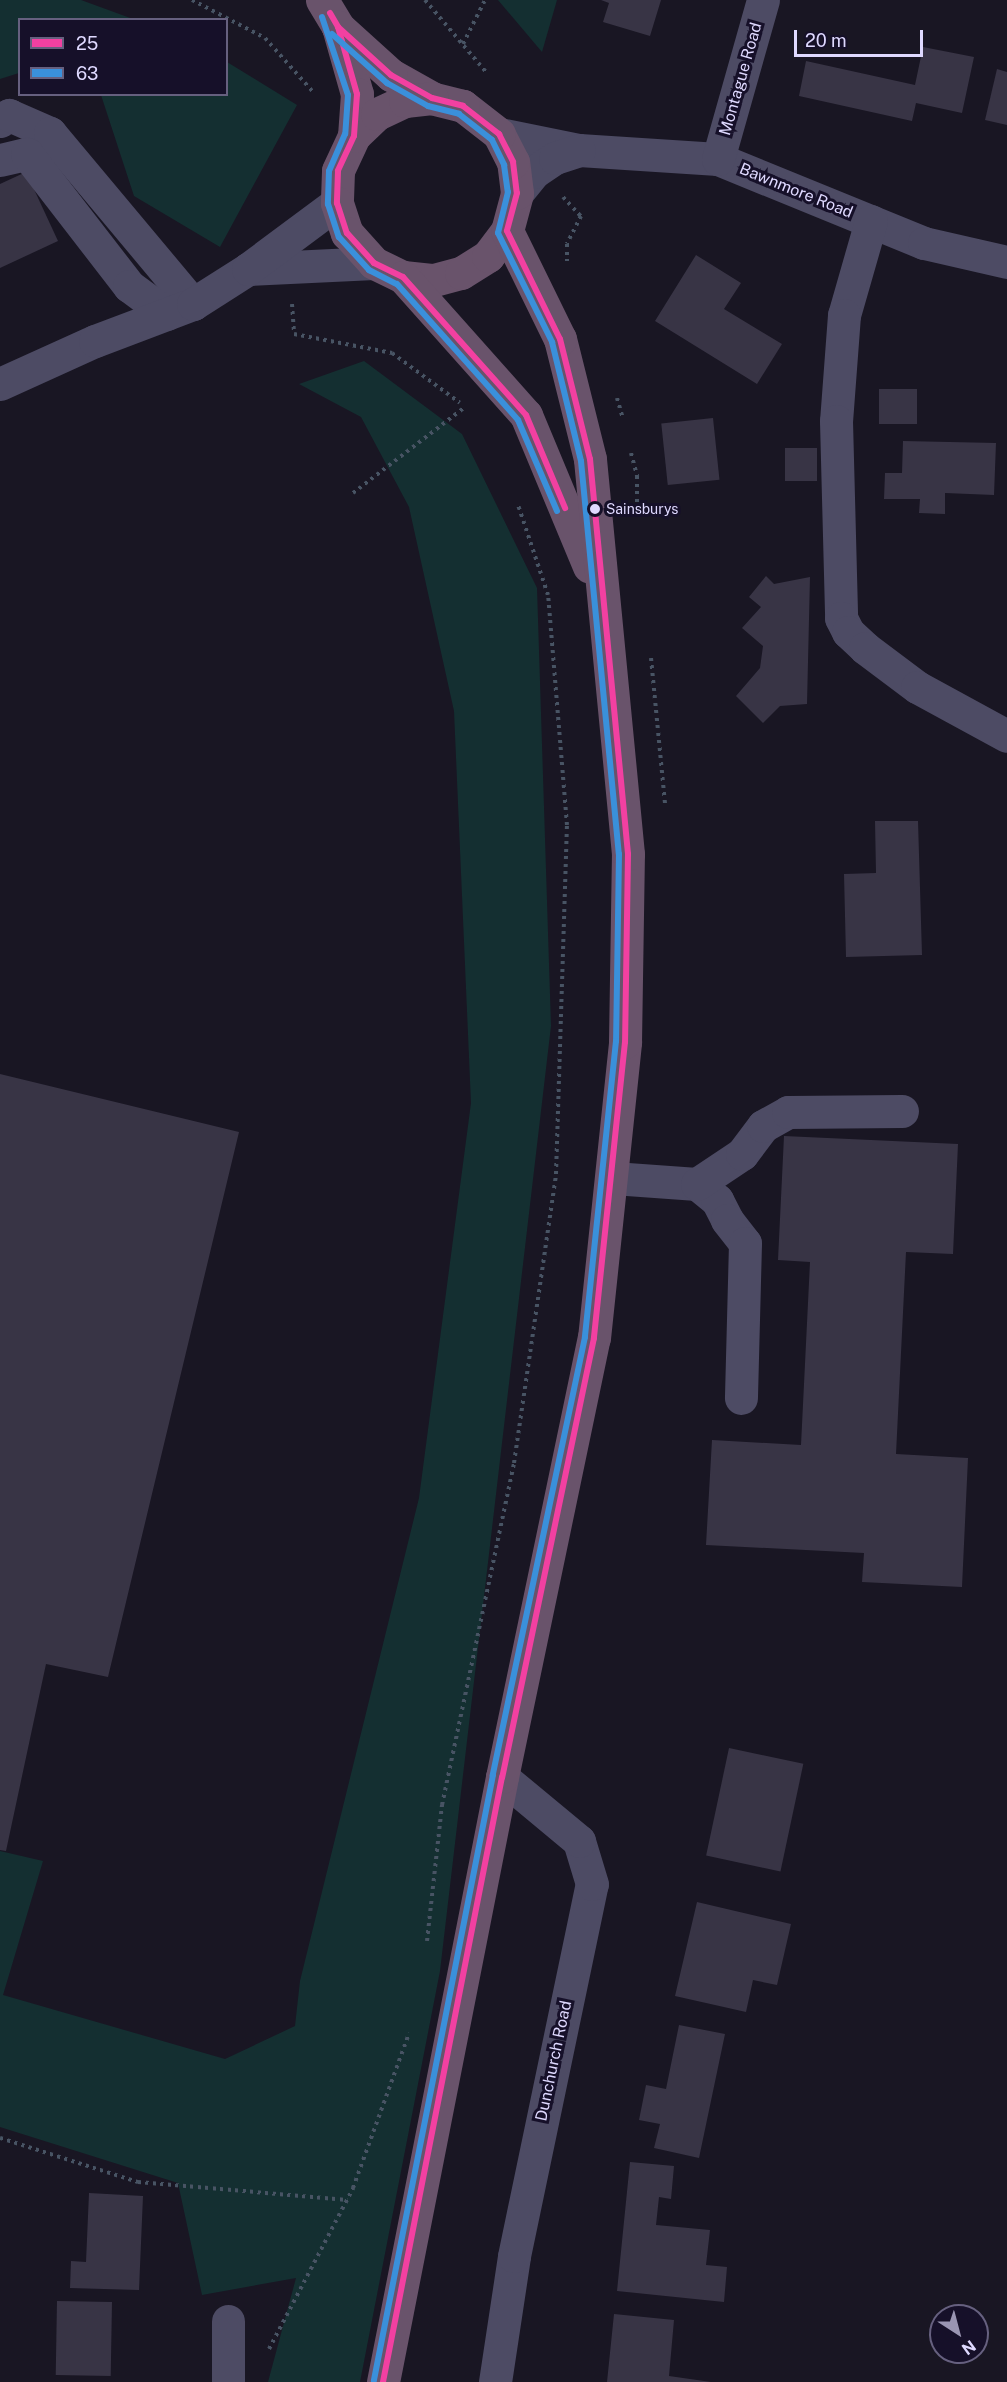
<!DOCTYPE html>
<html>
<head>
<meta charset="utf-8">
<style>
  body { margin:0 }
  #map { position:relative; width:1007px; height:2382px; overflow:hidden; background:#191623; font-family:"Public Sans",sans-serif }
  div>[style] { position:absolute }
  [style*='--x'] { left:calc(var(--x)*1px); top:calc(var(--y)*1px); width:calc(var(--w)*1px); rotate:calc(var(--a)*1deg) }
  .green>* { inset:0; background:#142f31 }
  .building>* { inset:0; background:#383445; transform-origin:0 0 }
  .path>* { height:4px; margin-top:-2px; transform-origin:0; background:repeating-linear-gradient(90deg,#485464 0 3px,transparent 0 7.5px) }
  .minor>* { height:33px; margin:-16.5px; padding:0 16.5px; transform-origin:16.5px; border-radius:16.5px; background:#4d4b64 }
  .highway>* { height:33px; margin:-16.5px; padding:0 16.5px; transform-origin:16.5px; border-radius:16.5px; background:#69536b }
  .bus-1>* { height:6px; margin:-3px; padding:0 3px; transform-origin:3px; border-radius:3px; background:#f240a1 }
  .bus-2>* { height:6px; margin:-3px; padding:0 3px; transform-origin:3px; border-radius:3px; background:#3a90db }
  .dots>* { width:16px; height:16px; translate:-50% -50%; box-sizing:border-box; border:3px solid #161029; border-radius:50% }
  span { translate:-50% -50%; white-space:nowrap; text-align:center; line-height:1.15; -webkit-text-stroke:6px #161029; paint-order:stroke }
  .bus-label { font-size:14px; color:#dfd9ff }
  .left { translate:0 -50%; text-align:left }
  .street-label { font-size:16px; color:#dfd9ff }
  .legend { position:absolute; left:18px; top:18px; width:210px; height:78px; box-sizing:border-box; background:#161029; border:2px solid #66607f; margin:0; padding:8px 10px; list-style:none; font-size:18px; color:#dfd9ff }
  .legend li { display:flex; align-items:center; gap:12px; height:30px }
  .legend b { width:30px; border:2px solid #66607f }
  .north { position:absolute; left:929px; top:2304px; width:60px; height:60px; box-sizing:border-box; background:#161029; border:2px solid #66607f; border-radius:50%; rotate:144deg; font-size:16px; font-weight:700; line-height:24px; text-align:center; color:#dfd9ff }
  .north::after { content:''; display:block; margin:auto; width:21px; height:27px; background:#9a95b2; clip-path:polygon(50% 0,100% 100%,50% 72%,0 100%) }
  .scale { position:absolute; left:794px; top:30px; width:129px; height:27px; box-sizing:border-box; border:3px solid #dfd9ff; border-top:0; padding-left:8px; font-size:18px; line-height:21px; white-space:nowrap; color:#dfd9ff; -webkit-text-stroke:4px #161029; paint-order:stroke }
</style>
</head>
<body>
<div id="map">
  <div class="green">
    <i style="clip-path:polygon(0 0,81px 0,133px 19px,20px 20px,19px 73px,0 79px)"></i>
    <i style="clip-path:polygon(498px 0,557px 0,542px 52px)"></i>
    <i style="clip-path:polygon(227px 62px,297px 105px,220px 247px,134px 196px,101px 95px,226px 94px)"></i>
    <i style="clip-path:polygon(364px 361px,462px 434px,537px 588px,551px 1026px,440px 1971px,360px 2382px,268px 2382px,296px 2278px,202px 2295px,178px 2183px,0 2127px,0 1851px,43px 1861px,3px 1995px,225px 2059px,295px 2026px,300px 1981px,419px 1498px,471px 1103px,454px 711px,409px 507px,361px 417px,299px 384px)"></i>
  </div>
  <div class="building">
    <i style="clip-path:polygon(601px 0,661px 0,650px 36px,603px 22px,609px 3px)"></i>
    <i style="clip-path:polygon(923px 47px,974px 57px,962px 113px,916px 103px,912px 121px,799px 96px,806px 61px,915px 85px)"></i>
    <i style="clip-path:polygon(997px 69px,1007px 72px,1007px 125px,985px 120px)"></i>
    <i style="clip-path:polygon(26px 172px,58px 241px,0 268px,0 184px)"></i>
    <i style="clip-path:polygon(696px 255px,741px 283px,724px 309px,782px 344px,757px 384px,655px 321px)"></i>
    <i style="left:879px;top:389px;width:38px;height:35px"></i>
    <i style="left:713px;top:418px;width:62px;height:52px;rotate:84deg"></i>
    <i style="clip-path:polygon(903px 441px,996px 443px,994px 495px,945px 493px,945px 514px,919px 513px,920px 499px,884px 499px,885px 473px,902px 473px)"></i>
    <i style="left:785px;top:448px;width:32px;height:33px"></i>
    <i style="clip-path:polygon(766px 576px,774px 584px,810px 577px,807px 704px,780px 706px,763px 723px,736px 696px,760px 668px,763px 646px,742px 628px,761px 607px,749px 597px)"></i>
    <i style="clip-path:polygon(875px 821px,918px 821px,922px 955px,846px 957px,844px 874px,876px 873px)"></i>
    <i style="clip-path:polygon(0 1074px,239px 1132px,108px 1677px,46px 1664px,6px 1851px,0 1850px)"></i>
    <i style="clip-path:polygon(784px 1136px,958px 1144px,953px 1254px,906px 1252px,896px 1454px,968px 1458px,962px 1587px,862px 1582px,864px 1553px,706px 1545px,712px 1440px,801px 1445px,810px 1262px,778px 1260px)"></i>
    <i style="left:729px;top:1748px;width:76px;height:110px;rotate:12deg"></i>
    <i style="clip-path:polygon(697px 1902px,791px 1924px,777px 1985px,753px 1980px,746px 2012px,675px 1996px)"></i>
    <i style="clip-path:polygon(679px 2025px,725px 2034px,699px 2158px,654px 2148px,660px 2124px,639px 2120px,646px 2085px,666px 2089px)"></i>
    <i style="clip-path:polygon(630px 2162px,674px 2166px,671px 2199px,659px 2197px,656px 2225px,710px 2230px,706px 2265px,727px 2267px,724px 2302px,617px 2291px)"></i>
    <i style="clip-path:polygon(89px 2193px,143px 2196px,139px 2290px,70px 2288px,71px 2261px,86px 2262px)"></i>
    <i style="left:57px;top:2301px;width:55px;height:74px;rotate:1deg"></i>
    <i style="clip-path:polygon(614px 2314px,674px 2320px,669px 2376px,711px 2382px,607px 2382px)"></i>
  </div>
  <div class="path">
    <i style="--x:192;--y:0;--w:82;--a:27.5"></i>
    <i style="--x:265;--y:38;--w:74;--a:48.3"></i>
    <i style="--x:425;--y:0;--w:96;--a:49.7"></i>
    <i style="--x:463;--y:44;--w:49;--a:-63.4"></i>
    <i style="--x:563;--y:197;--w:26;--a:47"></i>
    <i style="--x:581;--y:216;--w:31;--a:117"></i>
    <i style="--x:567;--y:244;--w:17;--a:90"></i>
    <i style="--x:292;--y:304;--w:30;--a:86"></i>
    <i style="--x:294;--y:334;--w:100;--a:11"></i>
    <i style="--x:392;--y:353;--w:84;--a:36.3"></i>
    <i style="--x:617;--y:398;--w:22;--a:74"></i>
    <i style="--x:631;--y:453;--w:24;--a:75"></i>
    <i style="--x:637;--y:476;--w:35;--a:90"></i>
    <i style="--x:353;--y:493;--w:141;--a:-37.5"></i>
    <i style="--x:651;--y:658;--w:146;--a:84.5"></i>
    <i style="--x:427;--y:1941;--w:137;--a:-83.7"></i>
    <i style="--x:442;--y:1805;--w:349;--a:-78.1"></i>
    <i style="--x:514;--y:1463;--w:292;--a:-81.7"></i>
    <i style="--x:556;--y:1174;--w:349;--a:-88.2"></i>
    <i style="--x:567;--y:825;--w:231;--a:-94.7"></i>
    <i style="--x:548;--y:595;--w:95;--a:-108.4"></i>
    <i style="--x:0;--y:2138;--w:145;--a:17.7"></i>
    <i style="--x:138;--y:2182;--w:210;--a:4.9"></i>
    <i style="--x:269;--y:2349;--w:182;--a:-62.4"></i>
    <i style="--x:353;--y:2188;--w:165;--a:-70.1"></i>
  </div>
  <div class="minor">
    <i style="--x:0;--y:121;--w:11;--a:-34"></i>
    <i style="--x:9;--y:115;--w:45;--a:23.7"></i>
    <i style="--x:50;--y:133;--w:223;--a:50.1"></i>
    <i style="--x:499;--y:134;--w:82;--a:11.3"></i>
    <i style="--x:579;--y:150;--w:139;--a:3.7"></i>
    <i style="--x:718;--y:159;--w:222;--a:22.2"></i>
    <i style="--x:924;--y:243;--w:85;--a:12.9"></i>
    <i style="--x:718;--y:159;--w:165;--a:-74.2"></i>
    <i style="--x:0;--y:160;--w:28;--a:-13"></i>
    <i style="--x:27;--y:154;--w:167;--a:52.3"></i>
    <i style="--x:129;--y:286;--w:47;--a:36.4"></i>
    <i style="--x:517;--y:193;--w:27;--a:-51"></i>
    <i style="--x:534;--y:172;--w:25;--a:-34"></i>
    <i style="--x:555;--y:158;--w:25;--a:-18"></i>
    <i style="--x:871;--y:221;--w:98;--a:106"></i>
    <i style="--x:844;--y:315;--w:106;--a:94.3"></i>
    <i style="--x:836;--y:421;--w:197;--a:88.5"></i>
    <i style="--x:841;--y:618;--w:16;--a:63"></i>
    <i style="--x:848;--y:632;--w:23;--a:43"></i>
    <i style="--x:865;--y:648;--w:65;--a:36.9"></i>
    <i style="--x:917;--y:687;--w:102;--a:28.6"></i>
    <i style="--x:248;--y:269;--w:126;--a:-2.7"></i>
    <i style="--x:0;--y:384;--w:104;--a:-24.4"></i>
    <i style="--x:95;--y:341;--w:105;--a:-20.7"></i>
    <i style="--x:193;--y:304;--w:65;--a:-32.5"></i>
    <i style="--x:248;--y:269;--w:111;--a:-36.6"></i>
    <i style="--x:613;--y:1178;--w:84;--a:4.1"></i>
    <i style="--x:697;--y:1184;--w:26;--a:39"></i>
    <i style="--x:717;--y:1200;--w:22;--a:63"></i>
    <i style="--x:727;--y:1220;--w:29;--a:52"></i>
    <i style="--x:745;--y:1243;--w:155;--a:91.5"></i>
    <i style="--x:697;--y:1184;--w:54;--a:-33.7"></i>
    <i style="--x:742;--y:1154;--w:35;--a:-53"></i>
    <i style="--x:763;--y:1126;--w:29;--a:-29"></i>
    <i style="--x:788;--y:1112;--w:114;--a:-0.5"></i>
    <i style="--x:228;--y:2321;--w:61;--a:90"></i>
    <i style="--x:495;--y:2382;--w:127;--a:-81.4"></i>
    <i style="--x:514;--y:2256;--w:380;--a:-78.2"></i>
    <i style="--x:592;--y:1884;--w:45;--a:-106.8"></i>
    <i style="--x:579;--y:1841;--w:100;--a:-140.3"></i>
  </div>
  <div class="highway">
    <i style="--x:322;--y:0;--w:31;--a:59"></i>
    <i style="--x:338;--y:27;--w:70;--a:74.2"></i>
    <i style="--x:357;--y:94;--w:42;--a:94.1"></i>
    <i style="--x:354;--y:136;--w:38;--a:115"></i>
    <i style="--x:338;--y:171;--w:32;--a:92"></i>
    <i style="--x:337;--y:203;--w:32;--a:72"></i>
    <i style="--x:347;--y:233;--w:40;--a:48"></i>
    <i style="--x:374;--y:263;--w:32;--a:26"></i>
    <i style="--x:403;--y:277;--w:31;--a:6"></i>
    <i style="--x:434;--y:280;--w:28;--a:-15"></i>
    <i style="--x:461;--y:273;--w:32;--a:-32"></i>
    <i style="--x:488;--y:256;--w:31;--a:-53"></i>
    <i style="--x:507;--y:231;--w:39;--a:-75"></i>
    <i style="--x:517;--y:193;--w:31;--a:-97"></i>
    <i style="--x:513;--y:162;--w:31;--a:-117"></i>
    <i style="--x:499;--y:134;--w:46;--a:-142.1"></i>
    <i style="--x:463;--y:106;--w:32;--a:-166"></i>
    <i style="--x:432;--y:98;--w:47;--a:-150.7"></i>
    <i style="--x:391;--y:75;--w:72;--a:-137.8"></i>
    <i style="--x:354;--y:136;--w:32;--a:-44"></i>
    <i style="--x:377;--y:114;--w:31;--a:-25"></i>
    <i style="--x:405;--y:101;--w:27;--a:-6"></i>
    <i style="--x:403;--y:277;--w:185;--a:48.3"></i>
    <i style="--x:526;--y:415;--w:164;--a:67.4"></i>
    <i style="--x:383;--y:2382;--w:617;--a:-78.87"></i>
    <i style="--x:502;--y:1777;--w:449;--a:-78.2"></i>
    <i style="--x:594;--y:1338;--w:298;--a:-84"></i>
    <i style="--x:625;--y:1042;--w:188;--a:-89.1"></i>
    <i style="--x:628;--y:854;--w:397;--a:-95.5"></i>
    <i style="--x:590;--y:459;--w:124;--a:-104"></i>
    <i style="--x:560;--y:339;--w:120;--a:-116.1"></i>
  </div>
  <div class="bus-1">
    <i style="--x:330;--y:13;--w:16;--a:60"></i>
    <i style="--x:338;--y:27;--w:70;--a:74.2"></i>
    <i style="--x:357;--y:94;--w:42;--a:94.1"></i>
    <i style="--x:354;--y:136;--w:38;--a:115"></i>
    <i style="--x:338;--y:171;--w:32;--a:92"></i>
    <i style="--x:337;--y:203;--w:32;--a:72"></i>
    <i style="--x:347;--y:233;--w:40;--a:48"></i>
    <i style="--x:374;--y:263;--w:32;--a:26"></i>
    <i style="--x:403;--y:277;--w:185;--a:48.3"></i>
    <i style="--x:526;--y:415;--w:101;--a:67.2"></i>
    <i style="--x:338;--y:27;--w:72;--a:42.2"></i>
    <i style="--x:391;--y:75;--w:47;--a:29.3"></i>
    <i style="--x:432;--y:98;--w:32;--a:14"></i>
    <i style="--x:463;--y:106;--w:46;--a:37.9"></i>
    <i style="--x:499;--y:134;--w:31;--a:63"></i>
    <i style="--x:513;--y:162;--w:31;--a:83"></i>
    <i style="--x:517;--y:193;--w:39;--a:105"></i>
    <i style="--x:507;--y:231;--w:120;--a:63.9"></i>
    <i style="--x:560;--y:339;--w:124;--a:76"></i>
    <i style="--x:590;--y:459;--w:397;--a:84.5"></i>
    <i style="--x:628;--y:854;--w:188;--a:90.9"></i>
    <i style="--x:625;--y:1042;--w:298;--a:96"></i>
    <i style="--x:594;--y:1338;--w:449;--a:101.8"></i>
    <i style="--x:502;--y:1777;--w:617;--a:101.13"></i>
  </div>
  <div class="bus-2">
    <i style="--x:322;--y:17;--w:82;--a:71.6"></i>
    <i style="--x:348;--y:95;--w:39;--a:94"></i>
    <i style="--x:345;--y:134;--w:40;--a:113.4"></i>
    <i style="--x:329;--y:171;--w:33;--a:92"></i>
    <i style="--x:328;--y:204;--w:35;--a:72"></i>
    <i style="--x:339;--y:237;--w:45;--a:47.7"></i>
    <i style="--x:369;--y:270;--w:31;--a:27"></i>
    <i style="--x:397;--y:284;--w:182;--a:48.3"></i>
    <i style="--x:518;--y:420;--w:99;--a:66.8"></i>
    <i style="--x:332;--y:34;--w:74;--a:41.7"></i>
    <i style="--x:387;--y:83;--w:47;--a:29.3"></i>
    <i style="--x:428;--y:106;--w:32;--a:14"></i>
    <i style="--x:459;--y:114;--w:42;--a:38.2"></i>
    <i style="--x:492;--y:140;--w:28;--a:64"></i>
    <i style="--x:504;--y:165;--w:27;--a:82"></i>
    <i style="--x:508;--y:192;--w:42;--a:103.7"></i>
    <i style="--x:498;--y:233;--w:122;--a:63.6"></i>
    <i style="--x:552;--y:342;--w:122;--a:76.3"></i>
    <i style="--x:581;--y:461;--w:395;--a:84.5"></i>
    <i style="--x:619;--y:854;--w:187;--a:90.9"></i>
    <i style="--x:616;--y:1041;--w:298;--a:96"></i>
    <i style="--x:585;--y:1337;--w:448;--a:101.9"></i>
    <i style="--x:493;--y:1775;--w:617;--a:101.13"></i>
  </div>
  <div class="dots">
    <i style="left:595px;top:509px;background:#dfd9ff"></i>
  </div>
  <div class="bus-label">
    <span class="left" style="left:606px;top:509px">Sainsburys</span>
  </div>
  <div class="street-label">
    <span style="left:741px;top:79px;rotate:-74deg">Montague Road</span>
    <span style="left:796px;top:191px;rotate:22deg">Bawnmore Road</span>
    <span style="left:554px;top:2061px;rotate:-78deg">Dunchurch Road</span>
  </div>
  <ul class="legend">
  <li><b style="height:8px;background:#f240a1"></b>25</li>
  <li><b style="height:8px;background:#3a90db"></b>63</li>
  </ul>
  <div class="north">N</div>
  <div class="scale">20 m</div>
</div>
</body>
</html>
